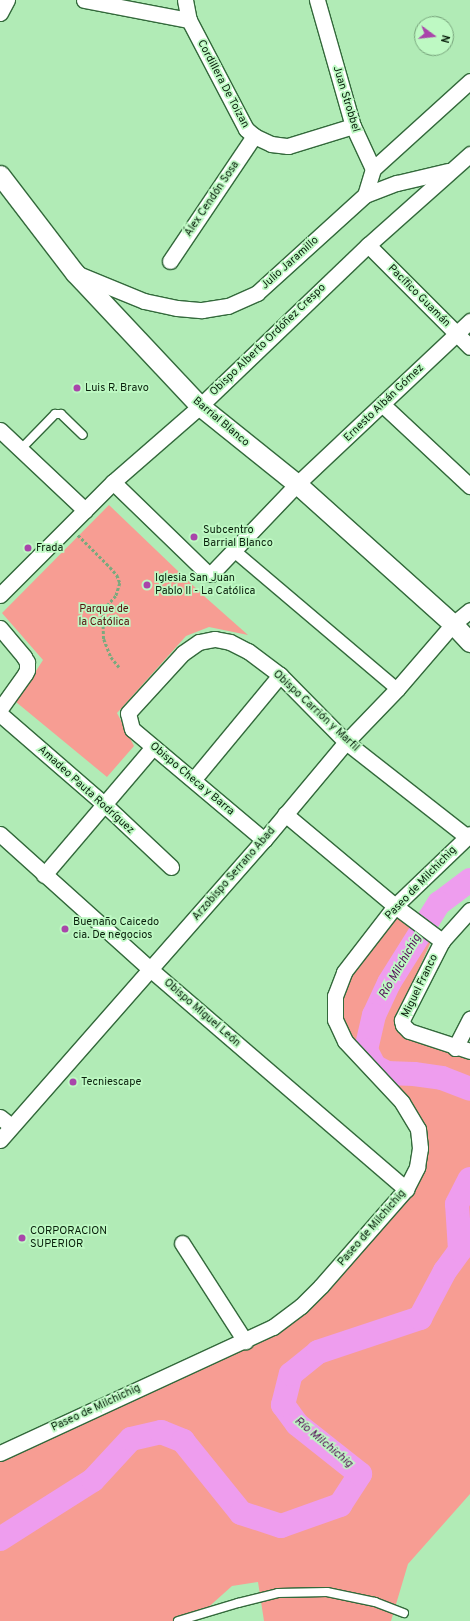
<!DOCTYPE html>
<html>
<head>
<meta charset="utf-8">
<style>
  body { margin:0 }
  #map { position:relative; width:470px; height:1621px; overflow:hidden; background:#b1ebb6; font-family:Overpass,sans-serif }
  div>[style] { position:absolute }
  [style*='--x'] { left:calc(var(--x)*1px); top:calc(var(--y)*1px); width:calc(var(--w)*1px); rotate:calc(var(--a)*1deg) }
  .green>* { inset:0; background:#f79d93 }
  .river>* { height:24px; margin:-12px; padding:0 12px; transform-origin:12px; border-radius:12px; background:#ee9dee }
  .path>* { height:2.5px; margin-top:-1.25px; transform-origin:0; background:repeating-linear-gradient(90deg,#7aa97e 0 3px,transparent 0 5px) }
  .roads { filter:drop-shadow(1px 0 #33693b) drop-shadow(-1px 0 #33693b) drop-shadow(0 1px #33693b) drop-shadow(0 -1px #33693b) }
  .service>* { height:8px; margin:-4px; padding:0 4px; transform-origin:4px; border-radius:4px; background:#fff }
  .pedestrian>* { height:12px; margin:-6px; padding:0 6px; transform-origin:6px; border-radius:6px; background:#fff }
  .minor>* { height:15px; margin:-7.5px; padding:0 7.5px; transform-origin:7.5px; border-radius:7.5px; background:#fff }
  .tertiary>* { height:19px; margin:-9.5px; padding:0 9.5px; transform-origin:9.5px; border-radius:9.5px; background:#fff }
  .dots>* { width:11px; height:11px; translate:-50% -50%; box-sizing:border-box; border:2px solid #bef9c3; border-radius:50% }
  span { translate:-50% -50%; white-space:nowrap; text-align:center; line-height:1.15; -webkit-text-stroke:3.5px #bef9c3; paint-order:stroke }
  .street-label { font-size:11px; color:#09200c }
  .poi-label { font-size:11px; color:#09200c }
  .left { translate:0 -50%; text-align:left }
  .park-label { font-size:11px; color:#57110f }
  .water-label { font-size:12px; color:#560d58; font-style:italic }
  .north { position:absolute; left:414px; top:16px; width:40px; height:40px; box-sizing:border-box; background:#bef9c3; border:1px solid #76a27a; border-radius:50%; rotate:105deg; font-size:11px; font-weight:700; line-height:16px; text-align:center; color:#09200c }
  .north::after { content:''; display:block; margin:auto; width:14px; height:18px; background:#a945aa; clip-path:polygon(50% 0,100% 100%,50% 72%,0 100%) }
</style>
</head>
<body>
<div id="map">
  <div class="green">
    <i style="clip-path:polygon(109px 505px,204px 596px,248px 635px,209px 627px,186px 636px,117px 713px,134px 746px,107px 777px,16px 702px,43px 660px,2px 613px)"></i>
    <i style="clip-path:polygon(399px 911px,433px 937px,394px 1025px,404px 1038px,470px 1054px,470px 1494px,408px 1564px,391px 1621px,264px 1621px,258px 1582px,232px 1586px,193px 1621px,0 1621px,0 1457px,120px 1406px,294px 1322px,412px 1193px,423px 1124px,409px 1099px,347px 1038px,340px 1018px,342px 996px,349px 973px)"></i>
  </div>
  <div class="river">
    <i style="--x:470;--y:880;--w:39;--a:143"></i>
    <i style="--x:439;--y:903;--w:94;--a:122"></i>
    <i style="--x:389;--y:983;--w:35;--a:115"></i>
    <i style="--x:374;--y:1015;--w:36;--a:103"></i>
    <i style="--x:366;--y:1050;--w:18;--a:63"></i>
    <i style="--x:374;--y:1066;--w:15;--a:28"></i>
    <i style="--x:387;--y:1073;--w:27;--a:2"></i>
    <i style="--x:414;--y:1074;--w:28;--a:8"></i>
    <i style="--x:442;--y:1078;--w:30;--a:21"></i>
    <i style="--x:0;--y:1539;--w:110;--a:-32.4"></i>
    <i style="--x:93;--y:1480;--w:56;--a:-47.2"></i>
    <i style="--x:131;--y:1439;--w:31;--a:-13"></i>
    <i style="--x:161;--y:1432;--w:24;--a:22"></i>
    <i style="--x:183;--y:1441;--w:92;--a:51.1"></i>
    <i style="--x:241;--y:1513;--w:42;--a:18"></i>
    <i style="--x:281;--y:1526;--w:63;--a:-19.6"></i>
    <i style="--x:340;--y:1505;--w:37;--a:-57"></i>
    <i style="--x:360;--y:1474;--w:80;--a:-141.6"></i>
    <i style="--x:297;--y:1424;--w:24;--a:-126"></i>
    <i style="--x:283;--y:1405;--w:32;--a:-76"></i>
    <i style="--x:291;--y:1374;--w:35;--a:-39"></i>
    <i style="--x:318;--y:1352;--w:108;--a:-18.4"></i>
    <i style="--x:420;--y:1318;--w:53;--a:-62"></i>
    <i style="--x:445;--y:1271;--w:26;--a:-54"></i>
    <i style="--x:460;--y:1250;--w:46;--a:-93.7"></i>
    <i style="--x:457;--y:1204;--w:28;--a:-63"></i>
  </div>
  <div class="path">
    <i style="--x:78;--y:535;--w:45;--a:45"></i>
    <i style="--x:110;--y:567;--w:11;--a:49"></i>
    <i style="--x:117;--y:575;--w:9;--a:69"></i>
    <i style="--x:120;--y:583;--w:14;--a:107"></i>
    <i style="--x:116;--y:596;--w:13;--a:132"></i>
    <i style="--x:107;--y:606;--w:11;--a:112"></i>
    <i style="--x:103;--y:616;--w:23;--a:88"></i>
    <i style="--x:104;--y:639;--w:19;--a:69"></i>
    <i style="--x:111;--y:657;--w:13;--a:51"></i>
  </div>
  <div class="roads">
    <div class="service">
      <i style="--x:21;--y:449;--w:49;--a:-45.8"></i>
      <i style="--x:55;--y:414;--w:6;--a:0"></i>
      <i style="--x:61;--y:414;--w:30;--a:44"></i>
      <i style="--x:178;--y:1621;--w:63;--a:-16.7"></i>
      <i style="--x:238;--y:1603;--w:41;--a:-14"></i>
      <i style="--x:278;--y:1593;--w:49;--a:-1.2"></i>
      <i style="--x:327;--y:1592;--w:49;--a:11.8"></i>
      <i style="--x:375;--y:1602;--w:31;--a:21"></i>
    </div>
    <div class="pedestrian">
      <i style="--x:233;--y:550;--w:215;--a:40.3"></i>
    </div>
    <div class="minor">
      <i style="--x:84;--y:0;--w:107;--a:10.8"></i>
      <i style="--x:185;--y:0;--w:20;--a:79"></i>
      <i style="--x:189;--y:20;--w:123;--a:62.4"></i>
      <i style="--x:246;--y:129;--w:11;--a:41"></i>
      <i style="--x:254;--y:136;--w:19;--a:25"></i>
      <i style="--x:271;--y:144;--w:17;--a:7"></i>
      <i style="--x:288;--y:146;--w:68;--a:-17.1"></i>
      <i style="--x:317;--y:0;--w:131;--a:74.1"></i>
      <i style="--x:353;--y:126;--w:47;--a:65.1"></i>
      <i style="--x:373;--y:169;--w:27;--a:107"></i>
      <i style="--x:0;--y:13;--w:15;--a:-62"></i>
      <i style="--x:373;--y:169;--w:131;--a:-42.2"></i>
      <i style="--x:368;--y:245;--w:144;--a:45"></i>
      <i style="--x:170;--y:261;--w:151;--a:-56.1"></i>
      <i style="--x:78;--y:274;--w:71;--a:22.2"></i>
      <i style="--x:144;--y:301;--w:34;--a:12"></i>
      <i style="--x:177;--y:308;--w:25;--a:5"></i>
      <i style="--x:202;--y:310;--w:26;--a:-9"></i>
      <i style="--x:228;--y:306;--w:32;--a:-24"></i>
      <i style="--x:257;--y:293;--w:146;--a:-42.2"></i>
      <i style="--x:365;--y:195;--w:34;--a:-21"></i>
      <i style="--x:397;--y:183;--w:52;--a:-13.2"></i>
      <i style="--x:383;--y:405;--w:119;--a:43"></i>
      <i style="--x:0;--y:430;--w:117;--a:43.3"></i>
      <i style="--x:113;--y:482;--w:131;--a:44.1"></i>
      <i style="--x:207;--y:573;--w:4;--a:14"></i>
      <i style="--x:211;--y:574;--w:124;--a:-46.3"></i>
      <i style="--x:297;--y:484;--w:238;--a:-43.3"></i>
      <i style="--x:0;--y:595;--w:160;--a:-45"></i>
      <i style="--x:113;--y:482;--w:116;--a:-41.1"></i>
      <i style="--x:200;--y:406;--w:233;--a:-43.8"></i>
      <i style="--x:368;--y:245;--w:137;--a:-41.7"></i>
      <i style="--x:0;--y:628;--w:38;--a:50"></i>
      <i style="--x:24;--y:657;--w:6;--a:59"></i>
      <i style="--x:27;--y:662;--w:8;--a:90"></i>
      <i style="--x:27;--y:670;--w:4;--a:117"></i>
      <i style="--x:25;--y:674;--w:43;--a:125.5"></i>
      <i style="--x:0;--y:714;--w:138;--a:40.9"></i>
      <i style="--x:104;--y:804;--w:92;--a:43.2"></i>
      <i style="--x:194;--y:779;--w:135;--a:-50.4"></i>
      <i style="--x:285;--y:814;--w:143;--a:39.9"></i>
      <i style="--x:395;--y:906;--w:59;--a:36.7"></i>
      <i style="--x:0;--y:834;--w:202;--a:42"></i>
      <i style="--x:150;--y:969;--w:338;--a:40.7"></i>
      <i style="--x:264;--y:840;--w:172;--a:-139.9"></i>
      <i style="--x:132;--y:729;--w:16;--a:-104"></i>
      <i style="--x:128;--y:713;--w:81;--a:-47.5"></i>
      <i style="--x:183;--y:653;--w:19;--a:-35"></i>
      <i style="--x:199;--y:642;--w:16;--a:-11"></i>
      <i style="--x:215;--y:639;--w:15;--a:11"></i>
      <i style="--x:230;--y:642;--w:20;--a:27"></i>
      <i style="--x:248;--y:651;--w:40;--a:37"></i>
      <i style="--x:280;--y:675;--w:94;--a:45.4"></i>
      <i style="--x:346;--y:742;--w:154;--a:38.1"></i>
      <i style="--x:44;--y:875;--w:168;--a:-49.6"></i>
      <i style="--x:470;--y:910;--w:42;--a:132.1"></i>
      <i style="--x:442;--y:941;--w:89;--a:116.9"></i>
      <i style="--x:402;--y:1020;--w:5;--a:79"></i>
      <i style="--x:403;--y:1025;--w:8;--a:45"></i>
      <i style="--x:409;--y:1031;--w:64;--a:18.2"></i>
      <i style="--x:455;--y:1048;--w:33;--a:-63"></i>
      <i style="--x:0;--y:1117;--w:14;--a:39"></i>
      <i style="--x:0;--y:1140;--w:400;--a:-48.7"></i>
      <i style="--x:264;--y:840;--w:128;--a:-50.1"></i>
      <i style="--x:346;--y:742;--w:74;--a:-46.1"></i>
      <i style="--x:397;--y:689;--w:86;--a:-49.3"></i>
      <i style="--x:453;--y:624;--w:22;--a:-39"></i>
      <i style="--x:182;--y:1243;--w:117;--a:57.3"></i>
      <i style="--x:0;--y:1453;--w:301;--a:-24.8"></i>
      <i style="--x:273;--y:1327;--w:35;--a:-37"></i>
      <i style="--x:301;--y:1306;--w:28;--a:-45"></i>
      <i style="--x:321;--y:1286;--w:129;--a:-48.8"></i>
      <i style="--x:406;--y:1189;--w:25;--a:-63"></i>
      <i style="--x:417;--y:1167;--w:19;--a:-81"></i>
      <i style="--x:420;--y:1148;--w:19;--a:-96"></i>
      <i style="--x:418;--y:1129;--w:31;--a:-121"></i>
      <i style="--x:402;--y:1102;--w:83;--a:-133.1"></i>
      <i style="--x:345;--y:1041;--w:23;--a:-115"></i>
      <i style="--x:335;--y:1020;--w:24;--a:-90"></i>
      <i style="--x:335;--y:996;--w:26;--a:-69"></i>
      <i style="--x:344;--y:972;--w:83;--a:-52.3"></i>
      <i style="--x:395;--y:906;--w:104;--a:-43.8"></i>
    </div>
    <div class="tertiary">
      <i style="--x:0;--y:175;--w:123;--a:52.6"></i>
      <i style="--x:75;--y:273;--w:183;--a:46.8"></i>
      <i style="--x:200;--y:406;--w:124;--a:38.8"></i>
      <i style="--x:297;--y:484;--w:210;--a:41.9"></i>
      <i style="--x:453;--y:624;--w:25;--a:47"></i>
    </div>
  </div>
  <div class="dots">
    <i style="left:77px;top:388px;background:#a945aa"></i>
    <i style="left:194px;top:537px;background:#a945aa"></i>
    <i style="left:28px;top:548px;background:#a945aa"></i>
    <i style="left:147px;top:585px;background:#a945aa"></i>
    <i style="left:65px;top:929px;background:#a945aa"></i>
    <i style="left:73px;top:1082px;background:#a945aa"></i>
    <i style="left:22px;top:1238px;background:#a945aa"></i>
  </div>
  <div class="street-label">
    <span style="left:223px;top:84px;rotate:62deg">Cordillera De Toizan</span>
    <span style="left:346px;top:99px;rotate:73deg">Juan Strobbel</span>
    <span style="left:212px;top:199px;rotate:-56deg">Álex Cendón Sosa</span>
    <span style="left:290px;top:263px;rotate:-42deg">Julio Jaramillo</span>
    <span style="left:419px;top:296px;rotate:45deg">Pacífico Guamán</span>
    <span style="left:268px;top:340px;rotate:-44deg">Obispo Alberto Ordóñez Crespo</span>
    <span style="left:384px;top:403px;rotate:-44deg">Ernesto Albán Gómez</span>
    <span style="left:221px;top:422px;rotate:40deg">Barrial Blanco</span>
    <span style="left:316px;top:711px;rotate:43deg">Obispo Carrión y Marfil</span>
    <span style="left:192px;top:779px;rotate:40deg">Obispo Checa y Barra</span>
    <span style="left:86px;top:790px;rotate:42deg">Amadeo Pauta Rodríguez</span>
    <span style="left:234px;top:874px;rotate:-49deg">Arzobispo Serrano Abad</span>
    <span style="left:421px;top:883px;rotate:-46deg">Paseo de Milchichig</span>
    <span style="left:420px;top:986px;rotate:-64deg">Miguel Franco</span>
    <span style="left:202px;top:1013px;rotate:41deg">Obispo Miguel León</span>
    <span style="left:372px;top:1228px;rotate:-49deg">Paseo de Milchichig</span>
    <span style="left:96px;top:1408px;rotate:-25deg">Paseo de Milchichig</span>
  </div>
  <div class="poi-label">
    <span class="left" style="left:85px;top:388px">Luis R. Bravo</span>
    <span class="left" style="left:203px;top:537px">Subcentro<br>Barrial Blanco</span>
    <span class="left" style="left:36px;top:548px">Frada</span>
    <span class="left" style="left:155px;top:585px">Iglesia San Juan<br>Pablo II - La Católica</span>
    <span class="left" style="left:73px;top:929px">Buenaño Caicedo<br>cia. De negocios</span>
    <span class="left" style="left:81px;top:1082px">Tecniescape</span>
    <span class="left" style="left:30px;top:1238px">CORPORACION<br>SUPERIOR</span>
  </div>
  <div class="park-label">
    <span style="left:104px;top:616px">Parque de<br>la Católica</span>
  </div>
  <div class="water-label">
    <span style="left:401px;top:967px;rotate:-60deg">Río Milchichig</span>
    <span style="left:323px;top:1443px;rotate:40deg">Río Milchichig</span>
  </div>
  <div class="north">N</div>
</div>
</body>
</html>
